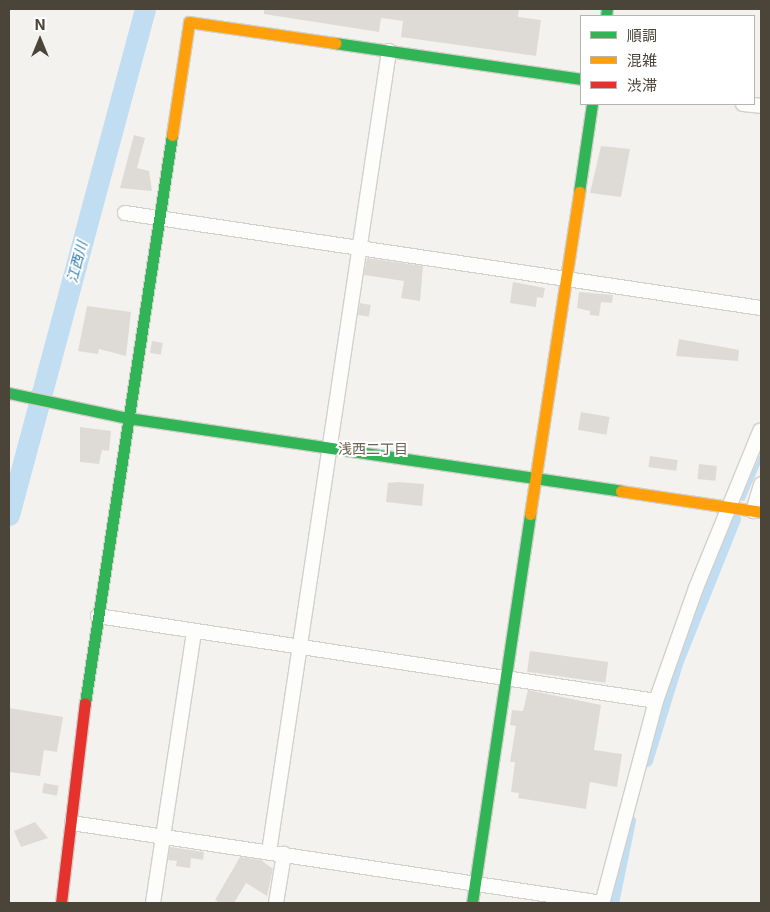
<!DOCTYPE html>
<html>
<head>
<meta charset="utf-8">
<style>
  body { margin:0 }
  #map { position:relative; width:770px; height:912px; overflow:hidden; background:#f4f2ee; font-family:Inter,"Noto Sans JP",sans-serif }
  div>[style] { position:absolute }
  [style*='--x'] { left:calc(var(--x)*1px); top:calc(var(--y)*1px); width:calc(var(--w)*1px); rotate:calc(var(--a)*1deg) }
  .stream>* { height:4px; margin:-2px; padding:0 2px; transform-origin:2px; border-radius:2px; background:#c0ddf1 }
  .canal>* { height:12px; margin:-6px; padding:0 6px; transform-origin:6px; border-radius:6px; background:#c0ddf1 }
  .river>* { height:21px; margin:-10.5px; padding:0 10.5px; transform-origin:10.5px; border-radius:10.5px; background:#c0ddf1 }
  .building>* { inset:0; background:#dedbd6; transform-origin:0 0 }
  .roads { filter:drop-shadow(1px 0 #d2d0cb) drop-shadow(-1px 0 #d2d0cb) drop-shadow(0 1px #d2d0cb) drop-shadow(0 -1px #d2d0cb) }
  .street>* { height:14px; margin:-7px; padding:0 7px; transform-origin:7px; border-radius:7px; background:#fdfdfc }
  .fast>* { height:11px; margin:-5.5px; padding:0 5.5px; transform-origin:5.5px; border-radius:5.5px; background:#30b455 }
  .slow>* { height:11px; margin:-5.5px; padding:0 5.5px; transform-origin:5.5px; border-radius:5.5px; background:#ff9f0a }
  .jam>* { height:11px; margin:-5.5px; padding:0 5.5px; transform-origin:5.5px; border-radius:5.5px; background:#e5322d }
  span { translate:-50% -50%; white-space:nowrap; text-align:center; line-height:1.15; -webkit-text-stroke:4px #fff; paint-order:stroke }
  .water-label { font-size:14px; color:#2e7ab2; font-style:italic }
  .neighbourhood-label { font-size:14px; color:#6e6250 }
  .frame { position:absolute; inset:0; border:10px solid #4b4439; pointer-events:none }
  .legend { position:absolute; left:580px; top:15px; width:175px; height:90px; box-sizing:border-box; background:#fff; border:1px solid #b7b4b0; margin:0; padding:6px 9px; list-style:none; font-size:15px; color:#4b4439 }
  .legend li { display:flex; align-items:center; gap:10px; height:25px }
  .legend b { width:25px; border:1px solid #b7b4b0 }
  .north { position:absolute; left:15px; top:15px; width:50px; height:50px; -webkit-text-stroke:4px #fff; paint-order:stroke; rotate:0deg; font-size:14px; font-weight:700; line-height:20px; text-align:center; color:#4b4439 }
  .north::after { content:''; display:block; margin:auto; width:18px; height:22px; background:#4b4439; clip-path:polygon(50% 0,100% 100%,50% 72%,0 100%) }
</style>
</head>
<body>
<div id="map">
  <div class="stream">
    <i style="--x:743;--y:499;--w:46;--a:-66.8"></i>
  </div>
  <div class="canal">
    <i style="--x:647;--y:761;--w:105;--a:-72.8"></i>
    <i style="--x:678;--y:661;--w:153;--a:-68.1"></i>
    <i style="--x:613;--y:903;--w:84;--a:-78.3"></i>
  </div>
  <div class="river">
    <i style="--x:9;--y:515;--w:524;--a:-74.96"></i>
  </div>
  <div class="building">
    <i style="clip-path:polygon(264px 9px,519px 9px,518px 17px,541px 20px,536px 56px,401px 37px,403px 21px,381px 18px,379px 32px,264px 14px)"></i>
    <i style="clip-path:polygon(134px 135px,145px 138px,137px 168px,149px 171px,152px 191px,120px 188px)"></i>
    <i style="clip-path:polygon(601px 146px,630px 149px,621px 197px,590px 193px)"></i>
    <i style="clip-path:polygon(367px 258px,423px 266px,420px 301px,401px 298px,404px 281px,364px 275px)"></i>
    <i style="clip-path:polygon(513px 282px,545px 288px,543px 298px,537px 297px,536px 307px,510px 303px)"></i>
    <i style="clip-path:polygon(579px 292px,613px 295px,612px 303px,601px 302px,599px 316px,590px 315px,590px 311px,577px 308px)"></i>
    <i style="left:360px;top:303px;width:11px;height:12px;rotate:10deg"></i>
    <i style="clip-path:polygon(87px 306px,131px 312px,126px 356px,99px 349px,98px 354px,78px 351px)"></i>
    <i style="clip-path:polygon(679px 339px,739px 350px,738px 361px,676px 356px)"></i>
    <i style="left:152px;top:341px;width:11px;height:12px;rotate:10deg"></i>
    <i style="left:581px;top:412px;width:29px;height:18px;rotate:10deg"></i>
    <i style="clip-path:polygon(80px 427px,111px 431px,109px 451px,102px 450px,99px 464px,80px 462px)"></i>
    <i style="left:650px;top:456px;width:28px;height:11px;rotate:8deg"></i>
    <i style="left:699px;top:464px;width:18px;height:15px;rotate:6deg"></i>
    <i style="clip-path:polygon(398px 482px,424px 484px,422px 506px,386px 502px,388px 483px)"></i>
    <i style="left:530px;top:651px;width:79px;height:21px;rotate:8deg"></i>
    <i style="clip-path:polygon(528px 690px,601px 705px,594px 750px,622px 754px,617px 787px,590px 782px,586px 809px,518px 798px,519px 793px,511px 792px,515px 762px,510px 762px,516px 726px,510px 725px,512px 710px,523px 711px)"></i>
    <i style="clip-path:polygon(9px 708px,63px 717px,57px 752px,44px 750px,40px 776px,9px 772px)"></i>
    <i style="left:44px;top:783px;width:15px;height:10px;rotate:11deg"></i>
    <i style="clip-path:polygon(35px 822px,48px 838px,21px 847px,14px 831px)"></i>
    <i style="clip-path:polygon(170px 847px,204px 852px,203px 860px,191px 858px,190px 868px,176px 866px,177px 861px,168px 860px)"></i>
    <i style="clip-path:polygon(240px 857px,261px 860px,273px 869px,267px 896px,246px 883px,234px 903px,220px 903px,215px 900px)"></i>
  </div>
  <div class="roads">
    <div class="street">
      <i style="--x:743;--y:104;--w:18;--a:6"></i>
      <i style="--x:125;--y:213;--w:643;--a:8.5"></i>
      <i style="--x:753;--y:511;--w:28;--a:-73"></i>
      <i style="--x:98;--y:616;--w:564;--a:8.66"></i>
      <i style="--x:656;--y:701;--w:206;--a:104.9"></i>
      <i style="--x:656;--y:701;--w:120;--a:-70.5"></i>
      <i style="--x:696;--y:588;--w:170;--a:-67.8"></i>
      <i style="--x:72;--y:823;--w:537;--a:8.57"></i>
      <i style="--x:269;--y:852;--w:810;--a:-81.48"></i>
      <i style="--x:153;--y:903;--w:274;--a:-81.4"></i>
      <i style="--x:276;--y:903;--w:50;--a:-80.7"></i>
    </div>
    <div class="fast">
      <i style="--x:606;--y:16;--w:7;--a:-82"></i>
      <i style="--x:335;--y:43;--w:249;--a:8.3"></i>
      <i style="--x:579;--y:192;--w:89;--a:-81.6"></i>
      <i style="--x:9;--y:393;--w:122;--a:11.9"></i>
      <i style="--x:128;--y:418;--w:498;--a:8.4"></i>
      <i style="--x:85;--y:703;--w:575;--a:-81.29"></i>
      <i style="--x:472;--y:903;--w:393;--a:-81.5"></i>
    </div>
    <div class="slow">
      <i style="--x:172;--y:135;--w:114;--a:-81.4"></i>
      <i style="--x:189;--y:22;--w:148;--a:8.2"></i>
      <i style="--x:621;--y:491;--w:142;--a:8.5"></i>
      <i style="--x:530;--y:514;--w:326;--a:-81.3"></i>
    </div>
    <div class="jam">
      <i style="--x:61;--y:903;--w:201;--a:-83.2"></i>
    </div>
  </div>
  <div class="water-label">
    <span style="left:77px;top:262px;rotate:-75deg">江西川</span>
  </div>
  <div class="neighbourhood-label">
    <span style="left:373px;top:449px">浅西二丁目</span>
  </div>
  <div class="frame"></div>
  <ul class="legend">
  <li><b style="height:6px;background:#30b455"></b>順調</li>
  <li><b style="height:6px;background:#ff9f0a"></b>混雑</li>
  <li><b style="height:6px;background:#e5322d"></b>渋滞</li>
  </ul>
  <div class="north">N</div>
</div>
</body>
</html>
